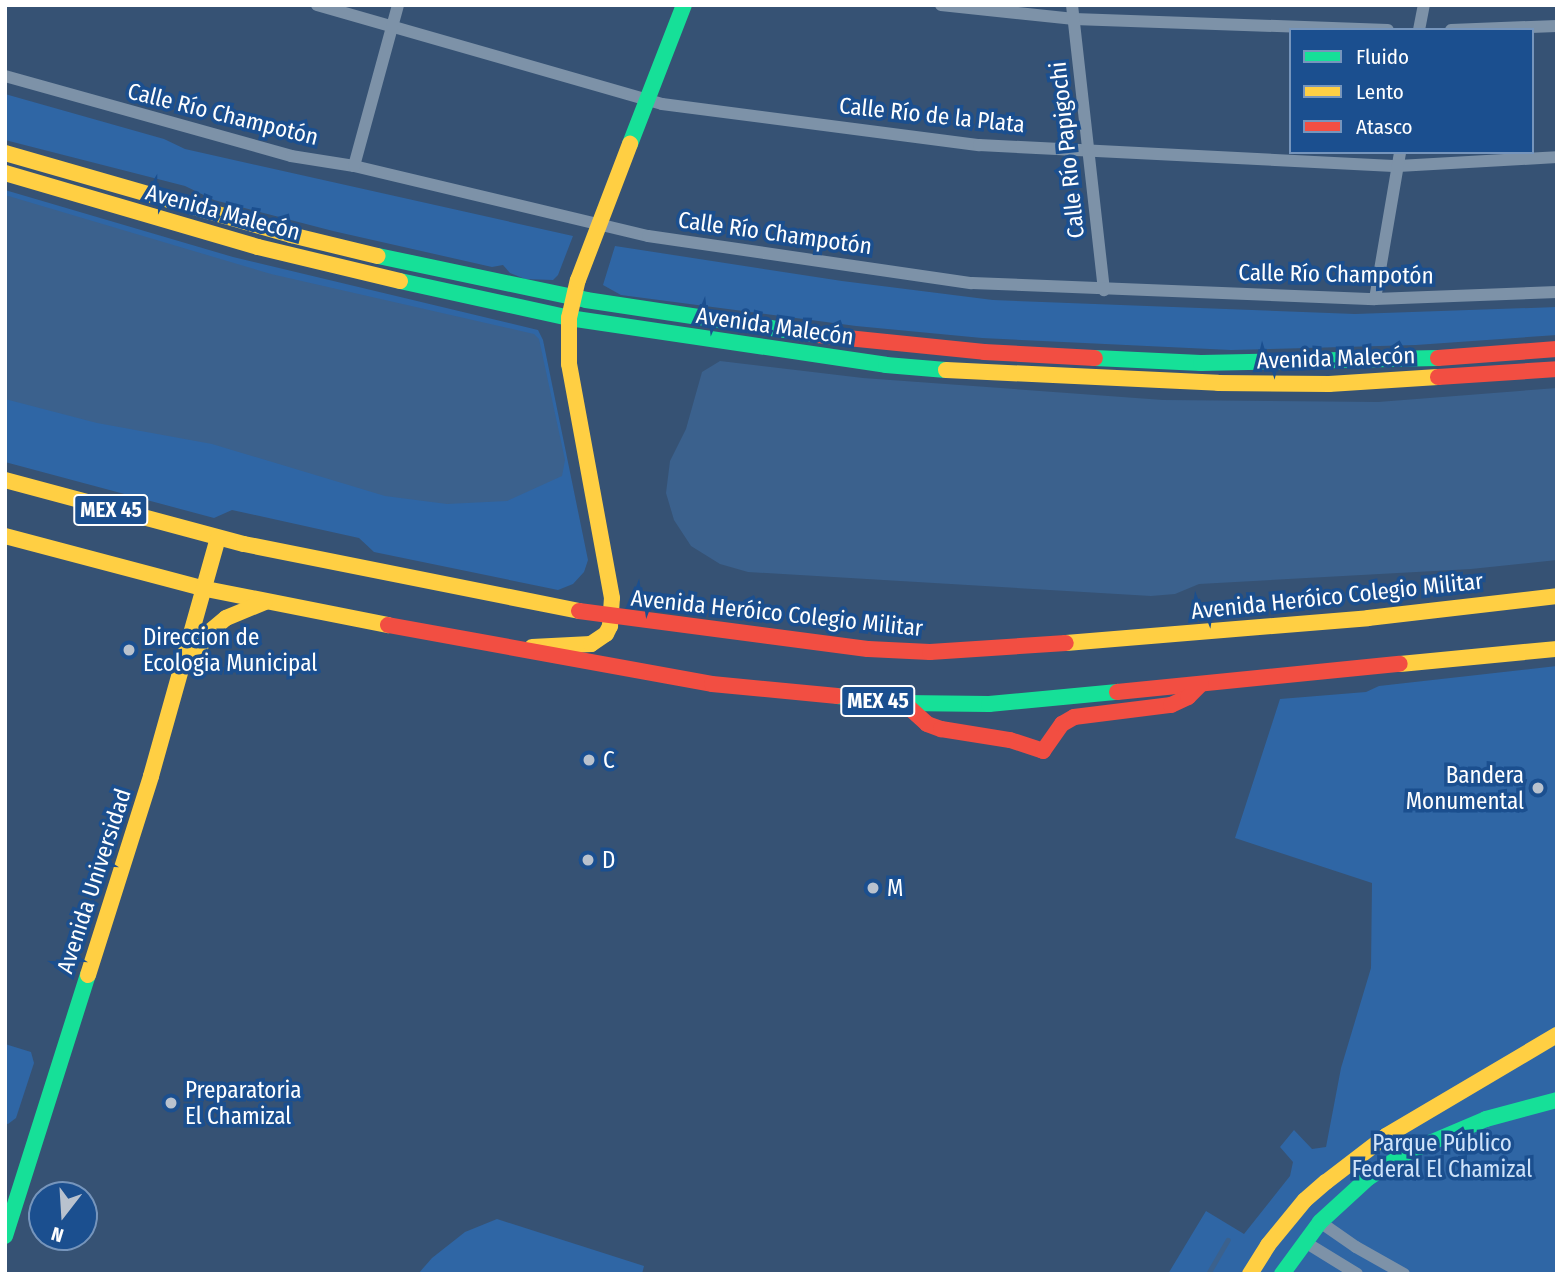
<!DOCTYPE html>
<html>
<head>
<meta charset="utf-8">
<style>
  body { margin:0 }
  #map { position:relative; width:1562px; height:1279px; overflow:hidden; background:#365274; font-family:"Fira Sans Condensed",sans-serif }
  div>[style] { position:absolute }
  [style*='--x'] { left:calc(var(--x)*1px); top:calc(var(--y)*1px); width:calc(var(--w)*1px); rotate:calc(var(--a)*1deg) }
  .green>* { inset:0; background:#2f66a5 }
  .water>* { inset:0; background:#3b618d }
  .stream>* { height:4.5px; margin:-2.25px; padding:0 2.25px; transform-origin:2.25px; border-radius:2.25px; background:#3b618d }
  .street>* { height:12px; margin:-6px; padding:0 6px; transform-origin:6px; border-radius:6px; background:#7d92a8 }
  .fast>* { height:16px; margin:-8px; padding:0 8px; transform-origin:8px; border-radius:8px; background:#16e098 }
  .slow>* { height:16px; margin:-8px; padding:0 8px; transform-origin:8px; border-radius:8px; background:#ffcf43 }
  .jam>* { height:16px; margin:-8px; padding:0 8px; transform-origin:8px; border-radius:8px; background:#f24e42 }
  .dots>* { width:19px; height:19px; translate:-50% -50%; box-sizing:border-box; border:4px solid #1b4f8f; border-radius:50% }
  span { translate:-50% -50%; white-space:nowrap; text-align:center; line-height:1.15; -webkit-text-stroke:7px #1b4f8f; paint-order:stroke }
  .shield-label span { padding:2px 5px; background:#1b4f8f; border:2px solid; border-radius:5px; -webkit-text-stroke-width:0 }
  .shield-label { font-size:21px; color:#fff; font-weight:700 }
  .street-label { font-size:23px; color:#fff }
  .poi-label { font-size:23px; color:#fff }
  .left { translate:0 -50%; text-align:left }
  .right { translate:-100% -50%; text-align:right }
  .park-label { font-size:23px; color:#cfe3fa }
  .frame { position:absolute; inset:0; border:7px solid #fff; pointer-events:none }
  .legend { position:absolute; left:1289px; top:28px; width:245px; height:126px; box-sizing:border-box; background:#1b4f8f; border:2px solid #7695bc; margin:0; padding:9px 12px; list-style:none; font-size:21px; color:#fff }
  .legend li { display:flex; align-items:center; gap:14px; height:35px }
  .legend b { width:35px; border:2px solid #7695bc }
  .north { position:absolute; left:28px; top:1181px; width:70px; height:70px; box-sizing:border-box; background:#1b4f8f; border:2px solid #7695bc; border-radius:50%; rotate:197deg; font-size:19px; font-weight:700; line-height:28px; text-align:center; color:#fff }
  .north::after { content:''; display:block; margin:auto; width:24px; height:32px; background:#b9c2ce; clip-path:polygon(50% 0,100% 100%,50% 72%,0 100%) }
</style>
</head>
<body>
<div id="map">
  <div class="green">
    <i style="clip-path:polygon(5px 94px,164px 139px,185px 149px,573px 236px,558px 275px,553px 280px,525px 279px,510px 273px,503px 265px,492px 267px,333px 231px,214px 200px,185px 186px,5px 140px)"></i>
    <i style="clip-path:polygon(5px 190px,233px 257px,538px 330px,543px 340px,588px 560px,584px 572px,573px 584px,558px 590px,374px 552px,359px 538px,232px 510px,214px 518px,5px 462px)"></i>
    <i style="clip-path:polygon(615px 246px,842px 281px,993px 300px,1355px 314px,1557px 307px,1557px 335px,1416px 345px,1231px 350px,982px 338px,856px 326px,621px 295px,603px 285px)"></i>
    <i style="clip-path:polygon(1557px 666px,1557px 1274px,1168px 1274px,1206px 1211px,1244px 1234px,1290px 1176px,1293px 1162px,1280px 1147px,1294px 1130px,1312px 1149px,1326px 1147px,1341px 1068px,1371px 968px,1372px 883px,1235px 838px,1280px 699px,1366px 692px,1379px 686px)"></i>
    <i style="clip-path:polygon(5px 1044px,31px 1052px,34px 1063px,16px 1118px,8px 1124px,5px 1123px)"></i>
    <i style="clip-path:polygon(497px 1219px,644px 1266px,642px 1274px,418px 1274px,432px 1258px,465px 1232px)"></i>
  </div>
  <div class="water">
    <i style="clip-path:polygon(5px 195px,271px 274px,534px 334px,539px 339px,565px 460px,562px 476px,507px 501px,447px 504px,385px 496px,212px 444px,97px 423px,5px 399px)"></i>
    <i style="clip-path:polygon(720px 361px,863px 378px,1163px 400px,1378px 402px,1557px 388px,1557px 560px,1471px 569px,1199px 584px,1175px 594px,1151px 596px,748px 572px,720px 564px,691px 546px,674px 520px,666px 493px,670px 461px,686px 429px,702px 372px)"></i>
  </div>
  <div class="stream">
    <i style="--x:1208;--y:1274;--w:39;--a:-60"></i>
  </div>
  <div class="street">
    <i style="--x:317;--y:5;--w:359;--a:16"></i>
    <i style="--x:662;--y:104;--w:320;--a:7.4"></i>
    <i style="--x:979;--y:145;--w:420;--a:2.9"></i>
    <i style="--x:1398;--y:166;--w:159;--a:-3.2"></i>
    <i style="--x:941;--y:5;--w:134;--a:6"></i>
    <i style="--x:1074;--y:19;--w:314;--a:2"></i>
    <i style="--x:1072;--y:5;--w:287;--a:83.6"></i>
    <i style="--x:1419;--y:30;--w:25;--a:-79"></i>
    <i style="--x:1451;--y:30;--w:106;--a:-2.2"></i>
    <i style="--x:5;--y:76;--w:297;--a:15.6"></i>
    <i style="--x:291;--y:156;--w:64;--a:9"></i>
    <i style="--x:354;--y:166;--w:302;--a:13.4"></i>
    <i style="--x:648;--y:236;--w:327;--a:8.3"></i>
    <i style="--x:972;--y:283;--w:403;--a:2.3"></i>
    <i style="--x:1375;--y:299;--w:182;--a:-2.2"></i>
    <i style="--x:354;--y:166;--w:167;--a:-74.7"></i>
    <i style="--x:1375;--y:299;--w:149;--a:-80.3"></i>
    <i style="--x:1320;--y:1222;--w:44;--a:34.8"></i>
    <i style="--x:1356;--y:1247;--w:55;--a:29.4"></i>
    <i style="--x:1305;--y:1242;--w:61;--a:31.6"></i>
  </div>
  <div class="fast">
    <i style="--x:630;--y:144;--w:149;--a:-68.8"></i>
    <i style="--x:378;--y:256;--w:213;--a:11.9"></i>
    <i style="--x:586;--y:300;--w:235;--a:8.6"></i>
    <i style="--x:400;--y:281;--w:173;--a:12.3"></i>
    <i style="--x:569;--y:318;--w:320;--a:8.4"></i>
    <i style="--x:886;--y:365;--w:60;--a:4.8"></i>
    <i style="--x:1095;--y:358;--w:106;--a:2.7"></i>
    <i style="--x:1201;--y:363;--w:237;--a:-1.2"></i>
    <i style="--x:837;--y:696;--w:67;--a:6"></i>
    <i style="--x:904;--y:703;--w:85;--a:0.7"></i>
    <i style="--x:989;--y:704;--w:129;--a:-5.4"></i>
    <i style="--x:5;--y:1236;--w:274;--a:-72.4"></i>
    <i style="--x:1282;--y:1274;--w:64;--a:-53.8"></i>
    <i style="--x:1320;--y:1222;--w:65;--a:-42.5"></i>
    <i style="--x:1368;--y:1178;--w:45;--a:-33.3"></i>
    <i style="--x:1406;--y:1153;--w:87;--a:-23"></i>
    <i style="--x:1486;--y:1119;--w:73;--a:-15"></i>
  </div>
  <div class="slow">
    <i style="--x:5;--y:153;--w:298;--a:16"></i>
    <i style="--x:291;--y:235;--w:89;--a:13.6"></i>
    <i style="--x:5;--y:173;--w:264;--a:16.3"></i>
    <i style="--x:258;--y:247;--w:146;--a:13.5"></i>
    <i style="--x:946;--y:370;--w:272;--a:2.7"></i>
    <i style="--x:1218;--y:383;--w:111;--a:0.5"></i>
    <i style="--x:1329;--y:384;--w:109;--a:-3.7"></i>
    <i style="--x:5;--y:480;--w:247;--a:15"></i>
    <i style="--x:244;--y:544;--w:342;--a:11.3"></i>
    <i style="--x:5;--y:536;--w:208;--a:14.8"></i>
    <i style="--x:206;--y:589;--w:186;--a:11.2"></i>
    <i style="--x:1066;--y:643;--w:303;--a:-4.7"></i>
    <i style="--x:1368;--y:618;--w:190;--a:-6.6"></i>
    <i style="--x:532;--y:647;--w:59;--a:-2.9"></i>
    <i style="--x:591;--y:644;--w:18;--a:-34"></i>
    <i style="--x:606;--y:634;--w:9;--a:-63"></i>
    <i style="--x:610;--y:626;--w:28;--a:-86"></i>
    <i style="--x:612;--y:598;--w:238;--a:-100.4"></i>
    <i style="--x:569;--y:364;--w:46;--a:-90"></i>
    <i style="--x:569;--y:318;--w:39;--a:-77"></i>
    <i style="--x:578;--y:280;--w:146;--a:-69.1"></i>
    <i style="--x:189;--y:650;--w:11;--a:-15"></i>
    <i style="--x:200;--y:647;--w:15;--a:-62"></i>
    <i style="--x:207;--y:634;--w:25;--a:-40"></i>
    <i style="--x:226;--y:618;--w:42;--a:-22.3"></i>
    <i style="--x:1400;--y:664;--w:158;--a:-5.5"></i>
    <i style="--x:88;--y:975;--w:209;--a:-72.4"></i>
    <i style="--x:151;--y:776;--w:247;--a:-74.3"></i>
    <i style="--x:1250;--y:1274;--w:34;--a:-58"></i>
    <i style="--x:1268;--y:1245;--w:58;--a:-50.6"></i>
    <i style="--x:1305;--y:1200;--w:28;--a:-41"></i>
    <i style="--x:1326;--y:1182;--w:76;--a:-37.5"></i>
    <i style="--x:1386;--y:1136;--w:199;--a:-30.6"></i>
  </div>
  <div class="jam">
    <i style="--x:818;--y:335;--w:167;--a:5.8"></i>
    <i style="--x:984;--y:352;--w:111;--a:3.1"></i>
    <i style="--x:1438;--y:358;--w:119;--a:-4.3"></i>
    <i style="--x:1438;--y:377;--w:119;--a:-3.8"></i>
    <i style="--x:579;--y:611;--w:291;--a:7.5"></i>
    <i style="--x:868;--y:649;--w:62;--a:2.8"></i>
    <i style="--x:930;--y:652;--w:136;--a:-3.8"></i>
    <i style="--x:388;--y:625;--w:329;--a:10.3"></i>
    <i style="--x:712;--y:684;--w:126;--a:5.5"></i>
    <i style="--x:1117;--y:692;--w:284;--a:-5.7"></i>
    <i style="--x:904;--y:703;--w:31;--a:42"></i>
    <i style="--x:927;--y:724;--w:15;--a:20"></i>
    <i style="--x:941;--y:729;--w:70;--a:9.1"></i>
    <i style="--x:1010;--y:740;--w:35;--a:18"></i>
    <i style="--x:1043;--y:751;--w:33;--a:-55"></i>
    <i style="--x:1062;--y:724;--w:14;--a:-30"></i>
    <i style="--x:1074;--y:717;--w:98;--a:-7.1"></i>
    <i style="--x:1171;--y:705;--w:19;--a:-25"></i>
    <i style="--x:1188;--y:697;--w:18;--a:-45"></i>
  </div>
  <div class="dots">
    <i style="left:129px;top:650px;background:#b9c2ce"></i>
    <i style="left:589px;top:760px;background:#b9c2ce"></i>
    <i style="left:1538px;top:788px;background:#b9c2ce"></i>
    <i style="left:588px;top:860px;background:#b9c2ce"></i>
    <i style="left:873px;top:888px;background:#b9c2ce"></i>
    <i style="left:171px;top:1103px;background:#b9c2ce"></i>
  </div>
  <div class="shield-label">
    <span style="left:111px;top:510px">MEX 45</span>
    <span style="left:878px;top:701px">MEX 45</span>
  </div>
  <div class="street-label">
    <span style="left:223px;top:114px;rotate:14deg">Calle Río Champotón</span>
    <span style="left:932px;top:115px;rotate:6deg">Calle Río de la Plata</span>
    <span style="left:1067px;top:150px;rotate:-96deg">Calle Río Papigochi</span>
    <span style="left:223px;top:212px;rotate:15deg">Avenida Malecón</span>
    <span style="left:775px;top:233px;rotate:8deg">Calle Río Champotón</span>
    <span style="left:1336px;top:274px;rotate:1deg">Calle Río Champotón</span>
    <span style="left:775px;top:326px;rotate:8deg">Avenida Malecón</span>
    <span style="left:1336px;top:358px;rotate:-2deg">Avenida Malecón</span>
    <span style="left:1337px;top:596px;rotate:-6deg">Avenida Heróico Colegio Militar</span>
    <span style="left:777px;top:613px;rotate:6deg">Avenida Heróico Colegio Militar</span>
    <span style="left:94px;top:881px;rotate:-72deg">Avenida Universidad</span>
  </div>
  <div class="poi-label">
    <span class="left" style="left:143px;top:650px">Direccion de<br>Ecologia Municipal</span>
    <span class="left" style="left:603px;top:760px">C</span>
    <span class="right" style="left:1524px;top:788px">Bandera<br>Monumental</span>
    <span class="left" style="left:602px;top:860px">D</span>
    <span class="left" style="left:887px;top:888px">M</span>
    <span class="left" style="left:185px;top:1103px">Preparatoria<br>El Chamizal</span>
  </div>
  <div class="park-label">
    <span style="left:1442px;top:1156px">Parque Público<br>Federal El Chamizal</span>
  </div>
  <div class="frame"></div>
  <ul class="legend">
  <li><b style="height:9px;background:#16e098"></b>Fluido</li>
  <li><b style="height:9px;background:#ffcf43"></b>Lento</li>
  <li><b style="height:9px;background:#f24e42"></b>Atasco</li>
  </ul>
  <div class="north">N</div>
</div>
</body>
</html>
